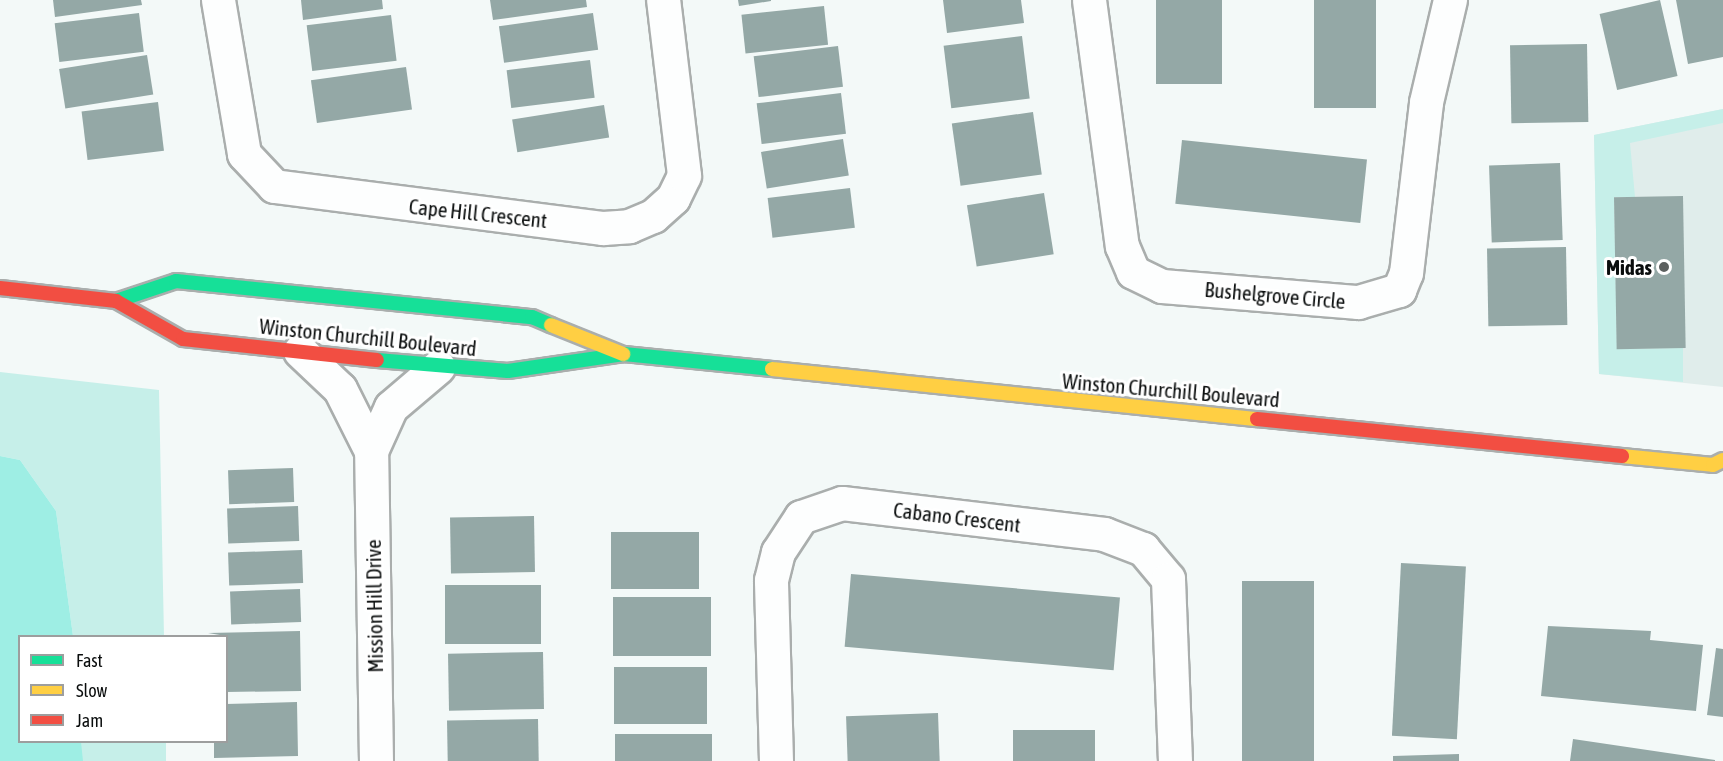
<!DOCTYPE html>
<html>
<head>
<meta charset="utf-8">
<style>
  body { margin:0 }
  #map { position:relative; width:1723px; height:761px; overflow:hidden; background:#f3f9f8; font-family:"Asap Condensed",sans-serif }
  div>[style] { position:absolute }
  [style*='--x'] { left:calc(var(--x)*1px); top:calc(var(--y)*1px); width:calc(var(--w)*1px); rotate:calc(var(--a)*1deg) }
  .built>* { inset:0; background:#e0edeb }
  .green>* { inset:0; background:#c6efe9; transform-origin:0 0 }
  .water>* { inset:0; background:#9eeee4 }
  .building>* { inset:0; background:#94a8a6; transform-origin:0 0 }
  .roads { filter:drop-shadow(2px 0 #aaaead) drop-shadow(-2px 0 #aaaead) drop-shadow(0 2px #aaaead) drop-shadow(0 -2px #aaaead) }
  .street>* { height:33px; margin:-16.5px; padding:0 16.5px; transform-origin:16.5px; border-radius:16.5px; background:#fdfefe }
  .fast>* { height:14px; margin:-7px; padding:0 7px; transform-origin:7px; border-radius:7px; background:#16e098 }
  .slow>* { height:14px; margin:-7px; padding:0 7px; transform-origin:7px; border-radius:7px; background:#ffcf43 }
  .jam>* { height:14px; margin:-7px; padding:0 7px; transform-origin:7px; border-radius:7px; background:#f24e42 }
  .dots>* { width:16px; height:16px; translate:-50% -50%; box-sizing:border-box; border:3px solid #fff; border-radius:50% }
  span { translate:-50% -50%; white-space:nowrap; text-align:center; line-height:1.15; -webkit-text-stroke:6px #fff; paint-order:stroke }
  .street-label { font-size:21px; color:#0a0d0d }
  .poi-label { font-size:21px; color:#0a0d0d; font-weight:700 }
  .right { translate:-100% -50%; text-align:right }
  .legend { position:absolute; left:18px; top:635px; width:210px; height:108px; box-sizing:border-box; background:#fff; border:2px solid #9d9e9e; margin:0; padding:8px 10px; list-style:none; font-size:18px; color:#0a0d0d }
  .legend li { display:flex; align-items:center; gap:12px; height:30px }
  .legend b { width:30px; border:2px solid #9d9e9e }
</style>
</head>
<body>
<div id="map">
  <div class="built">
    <i style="clip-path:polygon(1723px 109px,1723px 387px,1599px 374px,1594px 135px)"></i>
  </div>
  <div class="green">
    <i style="clip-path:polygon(1723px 109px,1723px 123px,1630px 143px,1635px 197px,1614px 197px,1617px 349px,1683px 348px,1683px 382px,1599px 374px,1594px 135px)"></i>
    <i style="clip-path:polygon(0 372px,159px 390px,164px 636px,73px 636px,56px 511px,20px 460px,0 456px)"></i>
    <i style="left:81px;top:742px;width:85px;height:19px"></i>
  </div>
  <div class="water">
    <i style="clip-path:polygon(0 456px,20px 460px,56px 511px,73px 636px,20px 636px,20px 742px,81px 742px,83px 761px,0 761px)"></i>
  </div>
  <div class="building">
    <i style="clip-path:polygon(53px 0,141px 0,142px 5px,55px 17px)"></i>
    <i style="clip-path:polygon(301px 0,382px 0,383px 9px,303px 20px)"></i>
    <i style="clip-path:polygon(490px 0,586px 0,587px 7px,493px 20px)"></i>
    <i style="clip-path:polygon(738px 0,771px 0,771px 1px,739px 6px)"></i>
    <i style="clip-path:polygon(943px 0,1021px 0,1024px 23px,947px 33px)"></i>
    <i style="left:1156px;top:0;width:66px;height:84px"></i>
    <i style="left:1314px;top:0;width:62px;height:108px"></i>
    <i style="left:1660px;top:0;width:78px;height:62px;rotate:77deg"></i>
    <i style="clip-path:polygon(1676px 0,1723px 0,1723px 57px,1688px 64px)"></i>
    <i style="left:824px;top:6px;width:39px;height:83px;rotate:84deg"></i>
    <i style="left:139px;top:13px;width:39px;height:85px;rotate:83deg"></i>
    <i style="left:593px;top:13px;width:37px;height:95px;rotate:82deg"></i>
    <i style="left:391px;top:15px;width:46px;height:85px;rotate:83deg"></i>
    <i style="left:1022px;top:36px;width:63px;height:79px;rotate:83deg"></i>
    <i style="left:1587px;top:44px;width:78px;height:77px;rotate:89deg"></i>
    <i style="left:838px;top:46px;width:41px;height:85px;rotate:83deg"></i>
    <i style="left:147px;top:55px;width:40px;height:89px;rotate:81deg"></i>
    <i style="left:590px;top:60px;width:38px;height:84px;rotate:83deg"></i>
    <i style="left:406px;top:67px;width:43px;height:96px;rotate:82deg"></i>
    <i style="left:841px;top:93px;width:41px;height:85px;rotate:83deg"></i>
    <i style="left:158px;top:102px;width:49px;height:77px;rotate:83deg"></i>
    <i style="left:604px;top:105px;width:33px;height:93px;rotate:81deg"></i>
    <i style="left:1033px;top:112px;width:63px;height:82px;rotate:82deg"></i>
    <i style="left:843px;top:139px;width:37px;height:83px;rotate:81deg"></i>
    <i style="left:1182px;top:140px;width:186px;height:64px;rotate:6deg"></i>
    <i style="left:1560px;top:163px;width:77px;height:71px;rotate:88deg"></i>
    <i style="left:850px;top:188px;width:40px;height:83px;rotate:83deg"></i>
    <i style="left:1044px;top:193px;width:62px;height:78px;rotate:81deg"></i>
    <i style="left:1683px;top:196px;width:152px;height:69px;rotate:89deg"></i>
    <i style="left:1566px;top:247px;width:78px;height:79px;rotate:89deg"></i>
    <i style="left:293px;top:468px;width:34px;height:65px;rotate:88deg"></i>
    <i style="left:298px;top:506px;width:35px;height:71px;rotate:88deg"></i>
    <i style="left:534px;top:516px;width:56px;height:84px;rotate:89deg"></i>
    <i style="left:611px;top:532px;width:88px;height:57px"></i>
    <i style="left:302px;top:550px;width:33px;height:74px;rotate:88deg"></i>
    <i style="left:1401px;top:563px;width:65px;height:173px;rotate:3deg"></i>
    <i style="left:851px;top:574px;width:270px;height:73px;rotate:5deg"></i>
    <i style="left:1242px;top:581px;width:72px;height:180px"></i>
    <i style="left:445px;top:585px;width:96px;height:59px"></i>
    <i style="left:300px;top:589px;width:33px;height:70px;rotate:88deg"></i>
    <i style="left:711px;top:597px;width:59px;height:98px;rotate:90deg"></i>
    <i style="clip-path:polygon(1548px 626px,1651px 631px,1650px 640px,1703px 645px,1696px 711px,1541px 696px)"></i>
    <i style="clip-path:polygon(300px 631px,301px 691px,226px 692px,226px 636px,208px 633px)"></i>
    <i style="clip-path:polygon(1716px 648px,1723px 649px,1723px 717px,1707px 715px)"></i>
    <i style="left:543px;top:652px;width:57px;height:95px;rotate:89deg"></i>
    <i style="left:707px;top:667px;width:57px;height:93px;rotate:90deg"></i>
    <i style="clip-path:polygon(297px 702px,298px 756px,214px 758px,214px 742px,226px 742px,226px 704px)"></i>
    <i style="left:938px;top:713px;width:48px;height:92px;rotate:88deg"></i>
    <i style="left:538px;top:719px;width:42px;height:91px;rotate:89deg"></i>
    <i style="left:1013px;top:730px;width:82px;height:31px"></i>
    <i style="left:712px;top:734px;width:27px;height:97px;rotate:90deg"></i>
    <i style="clip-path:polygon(1573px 739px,1715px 760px,1715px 761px,1570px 761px)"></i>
    <i style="clip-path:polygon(1459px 754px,1459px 761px,1393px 761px,1393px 756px)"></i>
  </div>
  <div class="roads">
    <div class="street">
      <i style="--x:218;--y:0;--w:156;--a:80.4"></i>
      <i style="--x:244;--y:154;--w:44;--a:46.8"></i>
      <i style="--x:274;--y:186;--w:332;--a:7.3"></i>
      <i style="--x:603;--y:228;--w:26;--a:-4"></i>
      <i style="--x:629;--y:226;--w:26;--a:-23"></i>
      <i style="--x:653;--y:216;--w:27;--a:-42"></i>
      <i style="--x:673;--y:198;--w:25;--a:-64"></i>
      <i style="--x:684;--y:175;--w:176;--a:-96.8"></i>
      <i style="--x:1089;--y:0;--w:248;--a:82.4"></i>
      <i style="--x:1122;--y:246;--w:28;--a:67"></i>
      <i style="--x:1133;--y:272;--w:32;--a:26"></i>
      <i style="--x:1162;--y:286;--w:197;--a:4.7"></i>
      <i style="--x:1358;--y:302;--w:43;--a:-16.3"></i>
      <i style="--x:1399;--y:290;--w:18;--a:-68"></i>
      <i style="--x:1406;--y:273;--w:172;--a:-83.3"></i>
      <i style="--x:1426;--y:102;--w:105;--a:-76.8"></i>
      <i style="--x:300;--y:351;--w:55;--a:43.5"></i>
      <i style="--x:340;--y:389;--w:69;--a:63.4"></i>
      <i style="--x:376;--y:761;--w:310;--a:-90.9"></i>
      <i style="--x:371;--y:451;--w:48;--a:-65.6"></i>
      <i style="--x:391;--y:407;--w:62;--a:-40.4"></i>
      <i style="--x:776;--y:761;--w:181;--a:-91.6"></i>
      <i style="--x:771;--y:580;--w:29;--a:-76"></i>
      <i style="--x:778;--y:552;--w:42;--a:-56.7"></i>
      <i style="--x:801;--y:517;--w:43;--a:-18.9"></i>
      <i style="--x:842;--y:503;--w:264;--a:6.7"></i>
      <i style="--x:1104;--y:534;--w:42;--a:21"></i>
      <i style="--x:1143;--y:549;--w:39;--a:50"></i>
      <i style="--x:1168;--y:579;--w:182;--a:87.8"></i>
    </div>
    <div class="fast">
      <i style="--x:116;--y:301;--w:63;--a:-18.4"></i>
      <i style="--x:176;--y:281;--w:358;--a:5.8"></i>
      <i style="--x:532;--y:317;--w:21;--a:23"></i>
      <i style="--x:377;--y:360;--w:131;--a:4.8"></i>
      <i style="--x:508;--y:371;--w:117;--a:-8.3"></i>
      <i style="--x:624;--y:354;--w:149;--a:5.8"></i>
    </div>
    <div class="slow">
      <i style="--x:551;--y:325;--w:78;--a:21.9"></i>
      <i style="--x:772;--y:369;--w:488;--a:5.9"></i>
      <i style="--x:1622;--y:456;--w:91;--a:5.6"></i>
      <i style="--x:1713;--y:465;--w:11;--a:-27"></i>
    </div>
    <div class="jam">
      <i style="--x:0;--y:288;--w:117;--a:6.4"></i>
      <i style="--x:116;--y:301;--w:77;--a:29.6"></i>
      <i style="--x:183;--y:339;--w:195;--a:6.2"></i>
      <i style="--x:1257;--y:419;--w:367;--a:5.8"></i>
    </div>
  </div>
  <div class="dots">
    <i style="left:1664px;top:267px;background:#5c605f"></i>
  </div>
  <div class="street-label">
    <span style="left:478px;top:213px;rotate:6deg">Cape Hill Crescent</span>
    <span style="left:1275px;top:295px;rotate:5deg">Bushelgrove Circle</span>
    <span style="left:368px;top:337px;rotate:6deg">Winston Churchill Boulevard</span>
    <span style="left:1171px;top:390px;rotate:5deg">Winston Churchill Boulevard</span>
    <span style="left:957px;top:517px;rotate:7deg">Cabano Crescent</span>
    <span style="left:374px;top:606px;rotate:-91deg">Mission Hill Drive</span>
  </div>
  <div class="poi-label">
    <span class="right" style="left:1652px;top:267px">Midas</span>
  </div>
  <ul class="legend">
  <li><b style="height:8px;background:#16e098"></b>Fast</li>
  <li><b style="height:8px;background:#ffcf43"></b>Slow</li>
  <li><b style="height:8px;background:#f24e42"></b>Jam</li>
  </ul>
</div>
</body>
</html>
